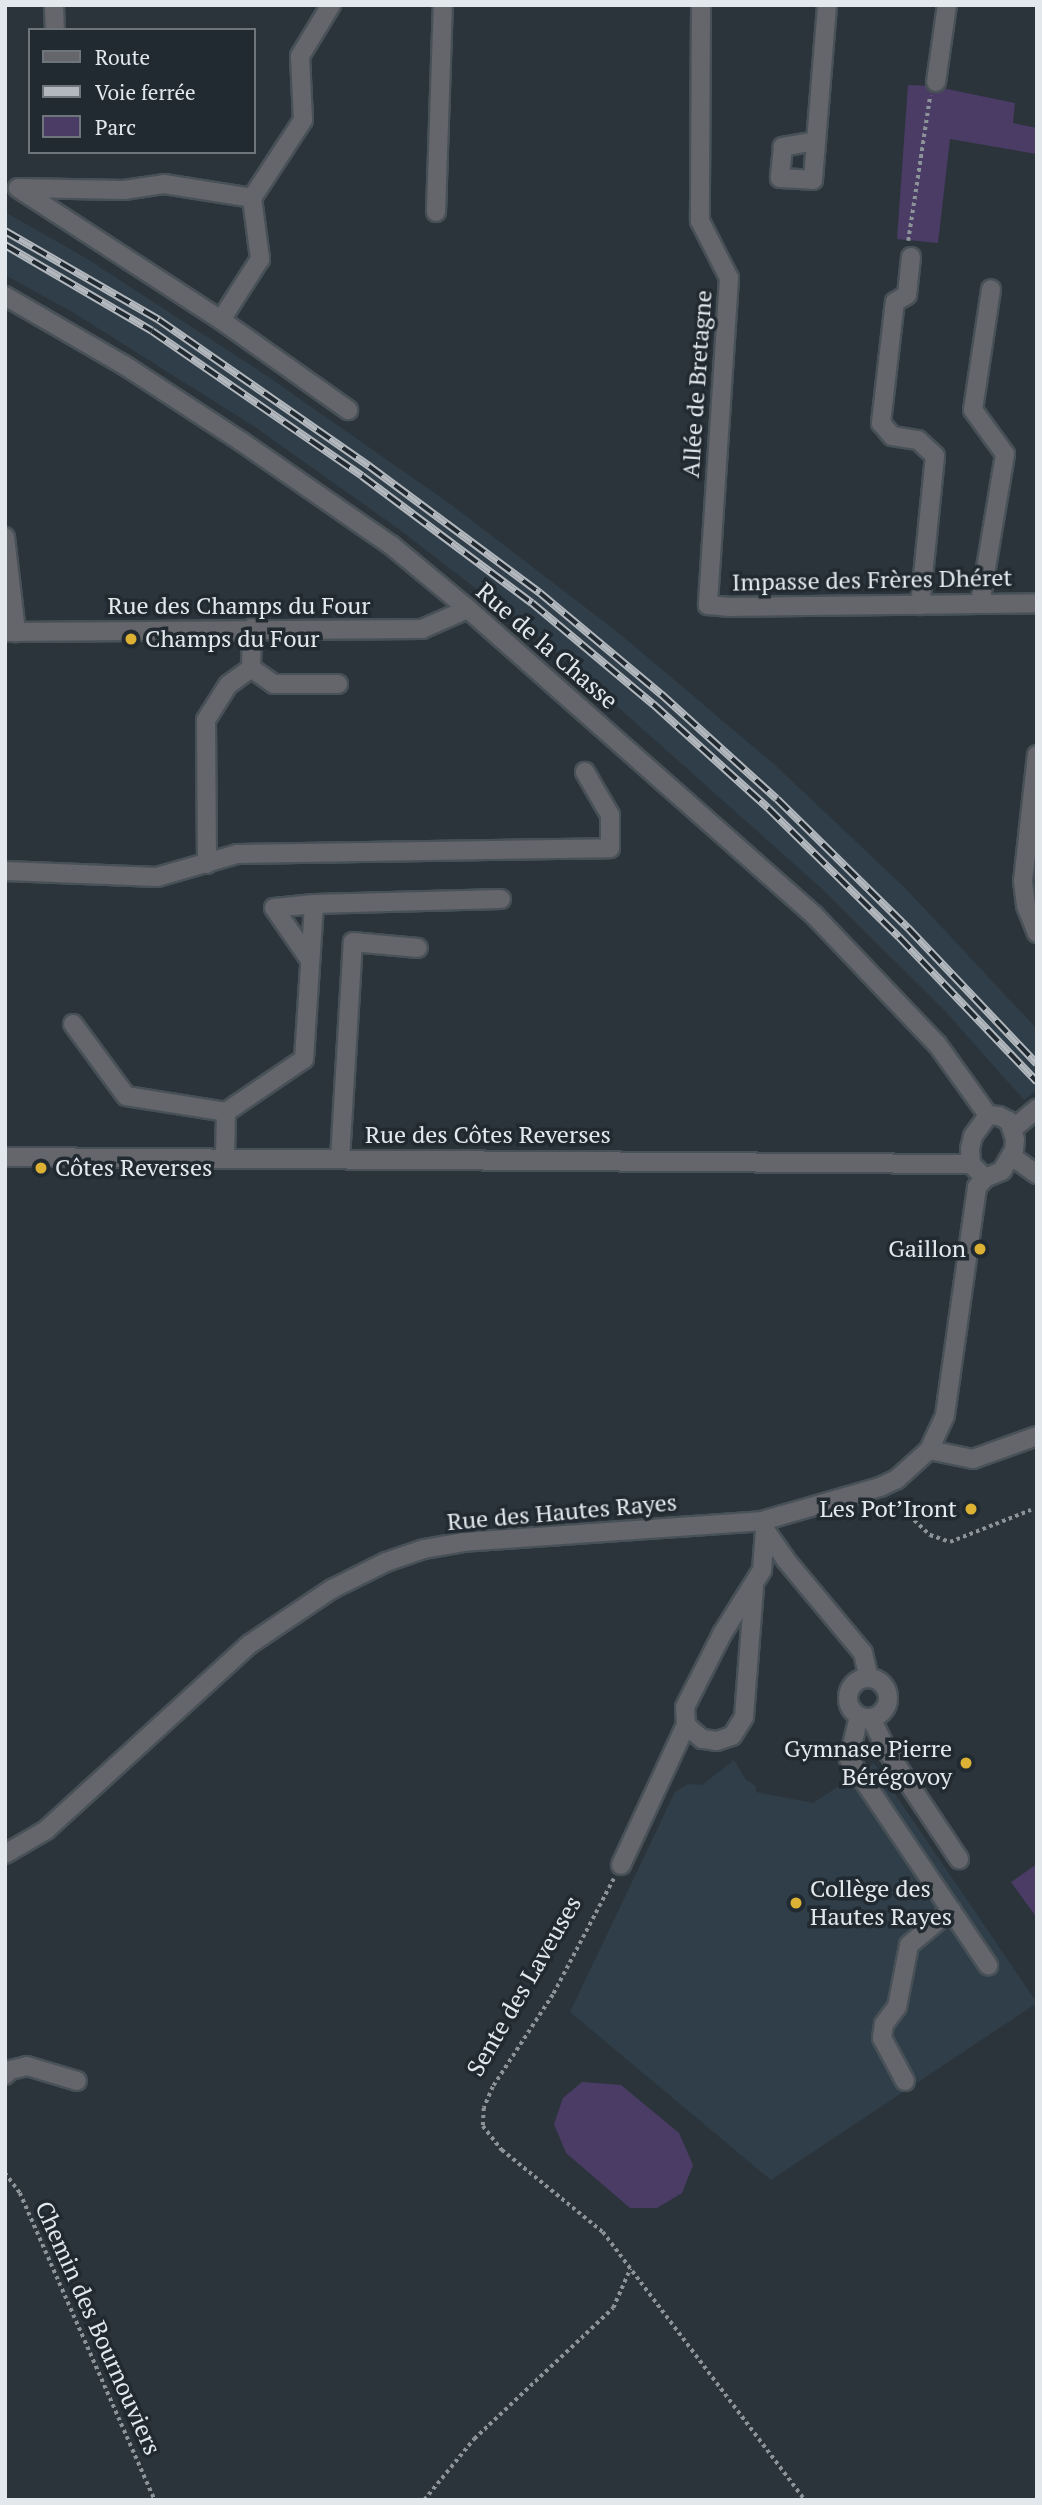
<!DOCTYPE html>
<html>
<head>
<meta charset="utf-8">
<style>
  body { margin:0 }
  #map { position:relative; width:1042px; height:2505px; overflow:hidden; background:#2b343b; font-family:"PT Serif",serif }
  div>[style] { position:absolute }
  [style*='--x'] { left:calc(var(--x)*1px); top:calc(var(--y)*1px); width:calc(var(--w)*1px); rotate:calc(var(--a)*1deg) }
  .built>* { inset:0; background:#2f3e49 }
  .green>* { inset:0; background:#4b3c66 }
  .path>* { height:3.5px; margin-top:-1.75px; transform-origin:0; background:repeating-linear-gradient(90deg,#8c9499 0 3.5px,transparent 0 7px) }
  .roads { filter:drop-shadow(2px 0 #485157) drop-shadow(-2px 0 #485157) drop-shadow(0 2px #485157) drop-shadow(0 -2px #485157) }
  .minor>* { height:18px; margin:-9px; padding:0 9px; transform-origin:9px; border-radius:9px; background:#64666b }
  .minor>.ring { margin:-9px; padding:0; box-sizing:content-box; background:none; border:18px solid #64666b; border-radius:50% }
  .rail>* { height:8px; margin-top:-4px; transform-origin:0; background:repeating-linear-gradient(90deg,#212a30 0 16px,#b2b8bd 0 32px); box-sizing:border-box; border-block:2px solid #b2b8bd }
  .dots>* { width:19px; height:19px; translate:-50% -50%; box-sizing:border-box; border:4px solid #212a30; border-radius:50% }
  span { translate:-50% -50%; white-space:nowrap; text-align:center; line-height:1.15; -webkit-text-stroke:7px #212a30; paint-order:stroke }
  .street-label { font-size:24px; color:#e2e8ec }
  .poi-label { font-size:24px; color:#e2e8ec }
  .left { translate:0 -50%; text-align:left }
  .right { translate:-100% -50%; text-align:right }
  .frame { position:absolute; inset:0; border:7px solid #e2e8ec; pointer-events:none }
  .legend { position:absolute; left:28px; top:28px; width:228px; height:126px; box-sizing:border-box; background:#212a30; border:2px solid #6e767b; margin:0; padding:9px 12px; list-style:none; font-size:21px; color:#e2e8ec }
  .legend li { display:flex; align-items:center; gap:14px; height:35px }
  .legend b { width:35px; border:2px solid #6e767b }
</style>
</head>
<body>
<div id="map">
  <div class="built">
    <i style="clip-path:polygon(5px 212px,84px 257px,267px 376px,453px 506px,620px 634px,775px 765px,906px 889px,1037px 1029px,1037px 1090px,1024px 1100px,944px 1010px,821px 888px,544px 641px,400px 530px,255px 427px,74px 313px,5px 275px)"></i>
    <i style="clip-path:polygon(734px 1760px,746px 1780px,756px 1786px,756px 1792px,813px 1803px,874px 1763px,1037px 2003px,771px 2180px,570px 2012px,675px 1792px,688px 1784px,702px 1785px)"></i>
  </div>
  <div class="green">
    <i style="clip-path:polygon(908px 85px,932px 86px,1015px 103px,1013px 123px,1037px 128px,1037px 154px,950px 139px,938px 243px,897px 239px)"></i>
    <i style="clip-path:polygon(1037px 1864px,1037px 1918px,1011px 1882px)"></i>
    <i style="clip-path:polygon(582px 2082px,621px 2085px,679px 2133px,693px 2165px,682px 2193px,657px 2208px,630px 2208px,566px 2153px,554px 2124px,563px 2098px)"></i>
  </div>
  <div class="path">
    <i style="--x:908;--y:241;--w:147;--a:-81.4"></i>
    <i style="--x:894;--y:1501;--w:50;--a:43.4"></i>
    <i style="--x:930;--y:1535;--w:21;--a:19"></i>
    <i style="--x:950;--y:1542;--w:87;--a:-21.6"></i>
    <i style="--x:614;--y:1879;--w:131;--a:117.7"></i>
    <i style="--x:553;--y:1995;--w:110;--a:123.1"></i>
    <i style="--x:493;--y:2087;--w:23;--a:113"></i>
    <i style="--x:484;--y:2108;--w:18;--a:93"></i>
    <i style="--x:483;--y:2126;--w:31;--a:52"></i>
    <i style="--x:502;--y:2150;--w:130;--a:39.1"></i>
    <i style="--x:603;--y:2232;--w:336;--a:53"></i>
    <i style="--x:5;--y:2173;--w:25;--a:53"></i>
    <i style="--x:20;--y:2193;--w:335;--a:66.3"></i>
    <i style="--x:424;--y:2500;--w:79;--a:-50.7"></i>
    <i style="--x:474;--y:2439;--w:191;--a:-43.3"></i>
    <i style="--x:613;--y:2308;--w:43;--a:-66.4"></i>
  </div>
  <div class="roads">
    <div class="minor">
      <i style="--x:54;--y:5;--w:25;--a:88"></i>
      <i style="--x:701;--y:5;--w:216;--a:90.3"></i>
      <i style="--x:700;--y:221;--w:64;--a:63"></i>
      <i style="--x:729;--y:278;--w:328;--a:93.7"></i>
      <i style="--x:708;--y:605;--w:22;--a:5"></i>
      <i style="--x:730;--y:607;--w:307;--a:-0.7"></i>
      <i style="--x:936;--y:82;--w:78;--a:-81.9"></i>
      <i style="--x:816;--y:141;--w:34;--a:170"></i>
      <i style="--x:783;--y:147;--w:31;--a:96"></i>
      <i style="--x:780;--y:178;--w:33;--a:3"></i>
      <i style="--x:813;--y:180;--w:176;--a:-85.4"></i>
      <i style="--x:252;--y:198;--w:62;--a:82.5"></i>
      <i style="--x:260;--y:259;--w:72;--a:122.6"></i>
      <i style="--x:221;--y:320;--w:156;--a:35.3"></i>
      <i style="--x:436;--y:212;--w:207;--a:-88.1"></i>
      <i style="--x:911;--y:257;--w:38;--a:96"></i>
      <i style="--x:907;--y:295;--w:14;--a:150"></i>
      <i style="--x:895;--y:302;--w:7;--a:98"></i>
      <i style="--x:894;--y:309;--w:115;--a:96.5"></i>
      <i style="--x:881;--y:423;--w:17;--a:50"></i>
      <i style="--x:892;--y:436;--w:26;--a:9"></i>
      <i style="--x:918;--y:440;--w:23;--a:43"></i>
      <i style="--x:935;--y:456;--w:150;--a:95.7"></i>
      <i style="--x:5;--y:296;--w:138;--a:30.1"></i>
      <i style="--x:124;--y:365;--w:141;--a:33.1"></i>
      <i style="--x:242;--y:442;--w:181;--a:34.7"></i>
      <i style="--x:391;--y:545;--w:100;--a:39.7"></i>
      <i style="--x:468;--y:609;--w:462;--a:41.5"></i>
      <i style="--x:814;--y:915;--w:178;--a:46.4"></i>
      <i style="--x:937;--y:1044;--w:87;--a:54.3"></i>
      <i style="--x:221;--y:320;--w:242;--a:-147"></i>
      <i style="--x:18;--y:188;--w:106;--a:1.1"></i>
      <i style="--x:124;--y:190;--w:40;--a:-8.5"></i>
      <i style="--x:164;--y:184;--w:89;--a:9"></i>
      <i style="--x:252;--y:198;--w:93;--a:-56.8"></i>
      <i style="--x:303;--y:120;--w:64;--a:-92.7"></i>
      <i style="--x:300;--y:56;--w:60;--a:-58.7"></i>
      <i style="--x:5;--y:537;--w:96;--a:83.4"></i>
      <i style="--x:980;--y:604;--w:152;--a:-80.5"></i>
      <i style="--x:1005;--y:454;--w:54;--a:-126"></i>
      <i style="--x:973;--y:410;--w:122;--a:-81.5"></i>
      <i style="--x:5;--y:632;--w:417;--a:-0.4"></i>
      <i style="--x:422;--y:629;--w:50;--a:-23.5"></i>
      <i style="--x:251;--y:668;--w:28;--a:35"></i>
      <i style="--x:274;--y:684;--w:64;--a:0"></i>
      <i style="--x:1037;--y:755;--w:127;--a:96.3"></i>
      <i style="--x:1023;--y:881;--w:25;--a:83"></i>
      <i style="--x:1026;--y:906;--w:29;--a:68"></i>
      <i style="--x:207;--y:864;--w:144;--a:-90.4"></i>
      <i style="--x:206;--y:720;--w:41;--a:-57.8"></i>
      <i style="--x:228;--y:685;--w:29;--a:-36"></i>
      <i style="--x:251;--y:668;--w:40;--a:-88.6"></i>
      <i style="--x:5;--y:871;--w:152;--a:2.3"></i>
      <i style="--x:157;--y:877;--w:83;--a:-16"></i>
      <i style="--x:237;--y:854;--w:373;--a:-0.9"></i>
      <i style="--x:610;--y:848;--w:33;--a:-90"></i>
      <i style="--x:610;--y:815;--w:50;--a:-120.2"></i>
      <i style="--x:314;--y:904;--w:187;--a:-1.5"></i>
      <i style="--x:73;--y:1024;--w:89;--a:53.6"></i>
      <i style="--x:126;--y:1096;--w:101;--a:9.1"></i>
      <i style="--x:226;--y:1112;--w:94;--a:-34.2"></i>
      <i style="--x:304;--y:1059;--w:155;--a:-86.3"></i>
      <i style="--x:314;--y:904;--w:40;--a:174.3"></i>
      <i style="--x:274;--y:908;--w:63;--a:55.3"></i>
      <i style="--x:988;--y:1115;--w:11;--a:5"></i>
      <i style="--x:999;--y:1116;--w:11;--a:27"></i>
      <i style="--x:1009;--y:1121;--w:19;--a:72"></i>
      <i style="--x:1015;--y:1139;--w:11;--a:95"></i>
      <i style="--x:1014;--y:1150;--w:24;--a:120"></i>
      <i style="--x:1002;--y:1171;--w:18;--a:158"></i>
      <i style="--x:985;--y:1178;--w:20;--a:-135"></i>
      <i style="--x:971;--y:1164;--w:15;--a:-94"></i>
      <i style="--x:970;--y:1149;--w:13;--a:-77"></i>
      <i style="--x:973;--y:1136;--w:26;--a:-54"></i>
      <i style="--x:1014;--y:1128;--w:30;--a:-40"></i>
      <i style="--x:1011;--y:1156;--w:32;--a:35"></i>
      <i style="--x:5;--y:1157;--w:966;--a:0.42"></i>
      <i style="--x:225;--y:1159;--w:47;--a:-88.8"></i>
      <i style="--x:340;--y:1159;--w:217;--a:-86.6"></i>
      <i style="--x:353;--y:942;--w:65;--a:5.3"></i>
      <i style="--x:929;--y:1450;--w:45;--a:11.6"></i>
      <i style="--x:973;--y:1459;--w:68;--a:-19.8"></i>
      <i style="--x:765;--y:1530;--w:35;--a:55"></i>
      <i style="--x:785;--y:1559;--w:122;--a:50.3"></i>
      <i style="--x:863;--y:1653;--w:26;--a:77"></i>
      <i style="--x:754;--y:1587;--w:130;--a:94.4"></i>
      <i style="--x:744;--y:1717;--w:22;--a:122"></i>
      <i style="--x:732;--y:1736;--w:16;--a:162"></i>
      <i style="--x:717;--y:1741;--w:15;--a:-172"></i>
      <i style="--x:702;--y:1739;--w:21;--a:-139"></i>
      <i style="--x:686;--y:1725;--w:18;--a:-93"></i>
      <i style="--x:685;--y:1707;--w:82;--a:-63.1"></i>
      <i style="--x:722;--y:1634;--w:75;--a:-58"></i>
      <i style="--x:762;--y:1570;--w:40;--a:-85.7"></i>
      <i style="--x:765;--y:1530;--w:9;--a:-108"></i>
      <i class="ring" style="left:848px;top:1678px;width:22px;height:22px"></i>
      <i style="--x:859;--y:1716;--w:44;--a:103.1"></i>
      <i style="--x:849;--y:1759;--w:249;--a:56"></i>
      <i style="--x:871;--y:1718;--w:37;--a:64"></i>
      <i style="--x:887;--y:1751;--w:130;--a:56.3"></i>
      <i style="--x:5;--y:1854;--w:48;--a:-30.3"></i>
      <i style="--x:46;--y:1830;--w:276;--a:-42.4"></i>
      <i style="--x:250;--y:1644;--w:99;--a:-33.9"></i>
      <i style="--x:332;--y:1589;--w:60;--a:-26.6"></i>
      <i style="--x:386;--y:1562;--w:40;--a:-18.9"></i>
      <i style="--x:424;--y:1549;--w:40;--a:-10"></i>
      <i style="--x:463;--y:1542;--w:300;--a:-4"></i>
      <i style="--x:762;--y:1521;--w:123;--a:-16.1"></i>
      <i style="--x:880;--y:1487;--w:19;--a:-25"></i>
      <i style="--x:897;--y:1479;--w:43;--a:-42.2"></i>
      <i style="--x:929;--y:1450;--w:38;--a:-65"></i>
      <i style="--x:945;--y:1415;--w:230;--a:-82"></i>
      <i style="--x:977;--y:1187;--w:12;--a:-48"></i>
      <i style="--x:621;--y:1865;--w:154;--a:-65.1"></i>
      <i style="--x:5;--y:2075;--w:7;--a:-45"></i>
      <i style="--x:10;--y:2070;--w:17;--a:-13"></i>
      <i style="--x:27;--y:2066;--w:52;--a:16.7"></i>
      <i style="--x:905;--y:2081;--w:49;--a:-118.1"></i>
      <i style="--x:882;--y:2038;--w:14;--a:-82"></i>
      <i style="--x:884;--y:2024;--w:21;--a:-53"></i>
      <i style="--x:897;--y:2007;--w:63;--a:-79"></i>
      <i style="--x:909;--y:1945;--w:55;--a:-39.8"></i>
    </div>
  </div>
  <div class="rail">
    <i style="--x:5;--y:231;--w:178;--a:30"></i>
    <i style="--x:159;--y:320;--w:256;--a:34.8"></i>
    <i style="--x:369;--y:466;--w:213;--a:36.6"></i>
    <i style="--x:540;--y:593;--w:158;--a:39.9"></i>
    <i style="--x:661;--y:694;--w:156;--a:42.2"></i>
    <i style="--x:777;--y:799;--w:184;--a:44.6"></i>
    <i style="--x:908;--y:928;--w:187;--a:46.5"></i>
    <i style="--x:5;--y:245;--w:170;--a:30.3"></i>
    <i style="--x:152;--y:331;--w:255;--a:34.6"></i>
    <i style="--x:362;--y:476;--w:212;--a:36.8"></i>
    <i style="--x:532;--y:603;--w:158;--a:39.9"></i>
    <i style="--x:653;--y:704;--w:155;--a:42.1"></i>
    <i style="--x:768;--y:808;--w:184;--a:44.6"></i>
    <i style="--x:899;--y:937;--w:200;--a:46.4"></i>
  </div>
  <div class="dots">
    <i style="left:131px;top:639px;background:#ddb133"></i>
    <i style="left:41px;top:1168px;background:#ddb133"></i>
    <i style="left:980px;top:1249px;background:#ddb133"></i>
    <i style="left:971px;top:1509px;background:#ddb133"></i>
    <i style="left:966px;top:1763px;background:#ddb133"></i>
    <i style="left:796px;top:1903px;background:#ddb133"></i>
  </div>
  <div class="street-label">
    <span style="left:697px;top:384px;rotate:-86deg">Allée de Bretagne</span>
    <span style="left:872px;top:580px;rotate:-1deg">Impasse des Frères Dhéret</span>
    <span style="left:239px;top:606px">Rue des Champs du Four</span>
    <span style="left:547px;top:646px;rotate:41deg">Rue de la Chasse</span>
    <span style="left:488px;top:1135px">Rue des Côtes Reverses</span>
    <span style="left:562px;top:1512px;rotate:-5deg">Rue des Hautes Rayes</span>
    <span style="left:524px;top:1986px;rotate:-60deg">Sente des Laveuses</span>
    <span style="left:98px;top:2328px;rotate:66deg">Chemin des Bournouviers</span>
  </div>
  <div class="poi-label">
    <span class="left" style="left:145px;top:639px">Champs du Four</span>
    <span class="left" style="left:55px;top:1168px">Côtes Reverses</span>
    <span class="right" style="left:966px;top:1249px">Gaillon</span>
    <span class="right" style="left:957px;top:1509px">Les Pot’Iront</span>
    <span class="right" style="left:952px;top:1763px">Gymnase Pierre<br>Bérégovoy</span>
    <span class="left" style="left:810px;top:1903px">Collège des<br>Hautes Rayes</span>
  </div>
  <div class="frame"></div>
  <ul class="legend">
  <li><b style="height:9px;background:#64666b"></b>Route</li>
  <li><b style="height:9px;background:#b2b8bd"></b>Voie ferrée</li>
  <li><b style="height:19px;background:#4b3c66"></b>Parc</li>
  </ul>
</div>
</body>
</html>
